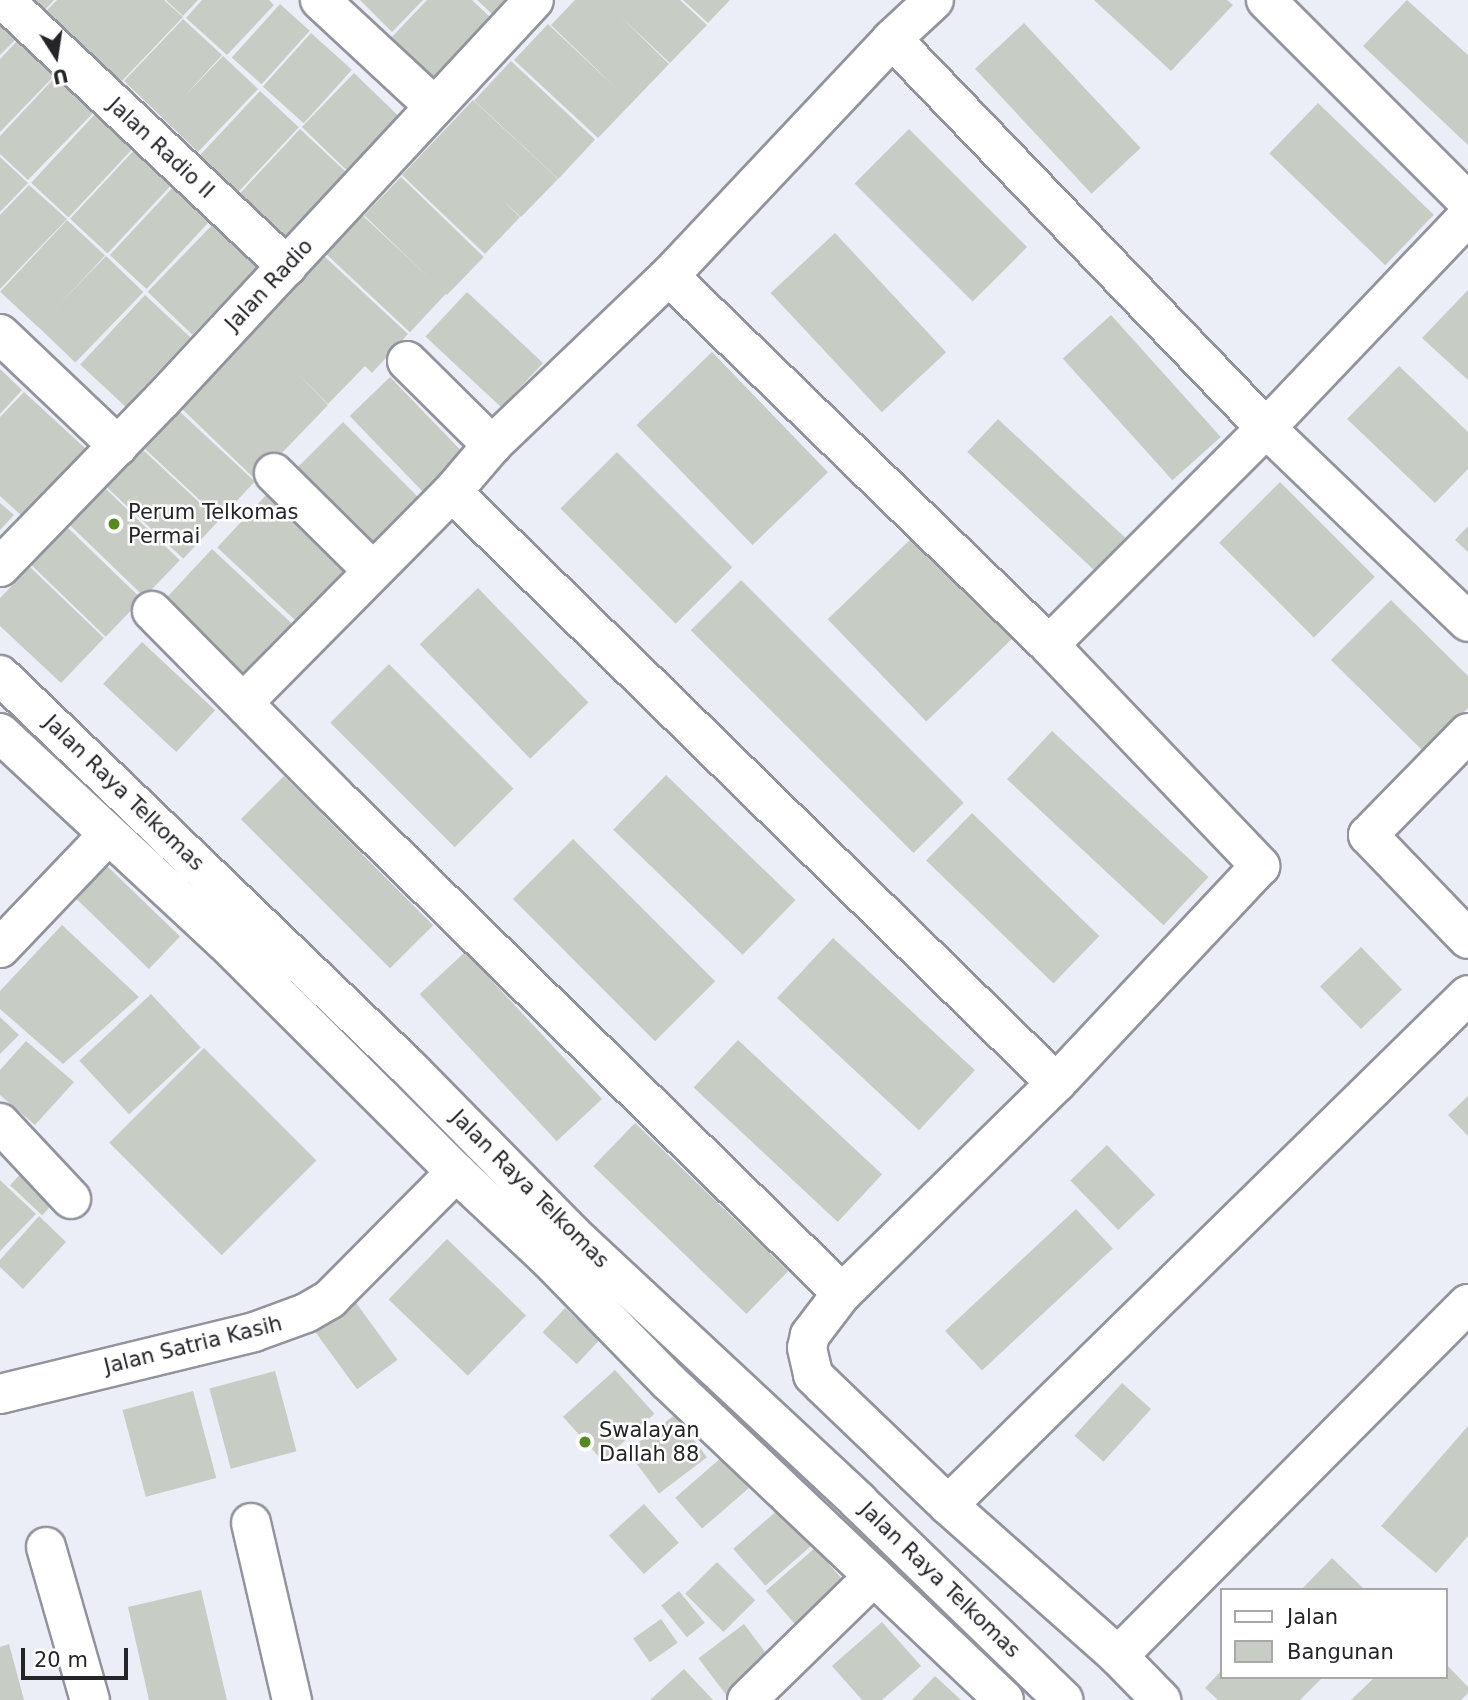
<!DOCTYPE html>
<html>
<head>
<meta charset="utf-8">
<style>
  body { margin:0 }
  #map { position:relative; width:1468px; height:1700px; overflow:hidden; background:#eceef7; font-family:"DejaVu Sans",sans-serif }
  div>[style] { position:absolute }
  [style*='--x'] { left:calc(var(--x)*1px); top:calc(var(--y)*1px); width:calc(var(--w)*1px); rotate:calc(var(--a)*1deg) }
  .building>* { inset:0; background:#c7ccc4; transform-origin:0 0 }
  .roads { filter:drop-shadow(2px 0 #92949d) drop-shadow(-2px 0 #92949d) drop-shadow(0 2px #92949d) drop-shadow(0 -2px #92949d) }
  .street>* { height:38px; margin:-19px; padding:0 19px; transform-origin:19px; border-radius:19px; background:#fff }
  .dots>* { width:19px; height:19px; translate:-50% -50%; box-sizing:border-box; border:4px solid #fff; border-radius:50% }
  span { translate:-50% -50%; white-space:nowrap; text-align:center; line-height:1.15; -webkit-text-stroke:5px #fff; paint-order:stroke }
  .street-label { font-size:21px; color:#252529 }
  .poi-label { font-size:21px; color:#252529 }
  .left { translate:0 -50%; text-align:left }
  .legend { position:absolute; left:1220px; top:1588px; width:228px; height:91px; box-sizing:border-box; background:#fff; border:2px solid #a8a8a9; margin:0; padding:9px 12px; list-style:none; font-size:21px; color:#252529 }
  .legend li { display:flex; align-items:center; gap:14px; height:35px }
  .legend b { width:35px; border:2px solid #a8a8a9 }
  .north { position:absolute; left:21px; top:21px; width:70px; height:70px; -webkit-text-stroke:5px #fff; paint-order:stroke; rotate:168deg; font-size:19px; font-weight:700; line-height:28px; text-align:center; color:#252529 }
  .north::after { content:''; display:block; margin:auto; width:24px; height:32px; background:#252529; clip-path:polygon(50% 0,100% 100%,50% 72%,0 100%) }
  .scale { position:absolute; left:21px; top:1648px; width:107px; height:32px; box-sizing:border-box; border:4px solid #252529; border-top:0; padding-left:9px; font-size:21px; line-height:24px; white-space:nowrap; color:#252529; -webkit-text-stroke:5px #fff; paint-order:stroke }
</style>
</head>
<body>
<div id="map">
  <div class="building">
    <i style="clip-path:polygon(32px 0,54px 0,44px 11px)"></i>
    <i style="clip-path:polygon(57px 0,164px 0,183px 17px,122px 81px,45px 12px)"></i>
    <i style="clip-path:polygon(166px 0,198px 0,183px 16px)"></i>
    <i style="clip-path:polygon(202px 0,269px 0,274px 5px,227px 55px,186px 18px)"></i>
    <i style="clip-path:polygon(360px 0,423px 0,392px 32px)"></i>
    <i style="clip-path:polygon(427px 0,472px 0,490px 17px,433px 77px,391px 38px)"></i>
    <i style="clip-path:polygon(477px 0,507px 0,493px 15px)"></i>
    <i style="clip-path:polygon(575px 0,680px 0,707px 25px,670px 63px,620px 16px,669px 64px,598px 138px,514px 60px,548px 24px,618px 90px,551px 25px)"></i>
    <i style="clip-path:polygon(683px 0,730px 0,708px 23px)"></i>
    <i style="clip-path:polygon(1094px 0,1227px 0,1233px 5px,1171px 71px)"></i>
    <i style="clip-path:polygon(1407px 0,1468px 55px,1468px 145px,1363px 46px)"></i>
    <i style="left:280px;top:4px;width:40px;height:72px;rotate:42deg"></i>
    <i style="clip-path:polygon(183px 19px,222px 55px,182px 99px,223px 56px,258px 89px,198px 152px,124px 81px)"></i>
    <i style="clip-path:polygon(0 22px,17px 38px,0 55px)"></i>
    <i style="left:1024px;top:23px;width:171px;height:67px;rotate:47deg"></i>
    <i style="left:311px;top:33px;width:55px;height:72px;rotate:42deg"></i>
    <i style="clip-path:polygon(19px 39px,56px 74px,0 132px,0 59px)"></i>
    <i style="left:511px;top:61px;width:115px;height:54px;rotate:43deg"></i>
    <i style="left:354px;top:73px;width:64px;height:75px;rotate:44deg"></i>
    <i style="clip-path:polygon(58px 74px,96px 110px,28px 180px,0 154px,0 136px)"></i>
    <i style="left:260px;top:91px;width:53px;height:88px;rotate:43deg"></i>
    <i style="clip-path:polygon(473px 100px,558px 179px,521px 217px,503px 200px,520px 217px,485px 254px,402px 175px)"></i>
    <i style="left:1318px;top:103px;width:161px;height:70px;rotate:44deg"></i>
    <i style="left:98px;top:111px;width:51px;height:98px;rotate:43deg"></i>
    <i style="left:300px;top:129px;width:63px;height:88px;rotate:43deg"></i>
    <i style="left:909px;top:129px;width:167px;height:77px;rotate:45deg"></i>
    <i style="left:137px;top:147px;width:51px;height:98px;rotate:43deg"></i>
    <i style="clip-path:polygon(0 157px,28px 183px,0 212px)"></i>
    <i style="left:401px;top:177px;width:115px;height:53px;rotate:44deg"></i>
    <i style="left:176px;top:184px;width:50px;height:97px;rotate:43deg"></i>
    <i style="clip-path:polygon(29px 185px,67px 219px,0 289px,0 215px)"></i>
    <i style="left:362px;top:215px;width:115px;height:53px;rotate:43deg"></i>
    <i style="left:67px;top:220px;width:52px;height:98px;rotate:43deg"></i>
    <i style="left:215px;top:222px;width:62px;height:97px;rotate:44deg"></i>
    <i style="left:835px;top:233px;width:163px;height:88px;rotate:47deg"></i>
    <i style="left:106px;top:256px;width:52px;height:98px;rotate:44deg"></i>
    <i style="clip-path:polygon(324px 256px,408px 334px,372px 373px,365px 366px,328px 404px,298px 374px,328px 405px,256px 480px,180px 407px)"></i>
    <i style="clip-path:polygon(1468px 290px,1468px 380px,1422px 338px)"></i>
    <i style="left:467px;top:292px;width:104px;height:61px;rotate:43deg"></i>
    <i style="left:145px;top:295px;width:62px;height:95px;rotate:43deg"></i>
    <i style="left:1111px;top:315px;width:164px;height:65px;rotate:48deg"></i>
    <i style="left:712px;top:352px;width:167px;height:105px;rotate:46deg"></i>
    <i style="clip-path:polygon(1399px 366px,1468px 432px,1468px 469px,1435px 503px,1347px 419px)"></i>
    <i style="clip-path:polygon(0 369px,22px 390px,0 414px)"></i>
    <i style="left:390px;top:377px;width:106px;height:56px;rotate:46deg"></i>
    <i style="clip-path:polygon(24px 392px,86px 449px,23px 517px,0 496px,0 417px)"></i>
    <i style="left:178px;top:410px;width:105px;height:51px;rotate:43deg"></i>
    <i style="left:998px;top:419px;width:174px;height:45px;rotate:43deg"></i>
    <i style="left:343px;top:422px;width:112px;height:64px;rotate:45deg"></i>
    <i style="left:142px;top:449px;width:105px;height:52px;rotate:43deg"></i>
    <i style="left:617px;top:452px;width:163px;height:80px;rotate:45deg"></i>
    <i style="left:1280px;top:482px;width:134px;height:86px;rotate:45deg"></i>
    <i style="left:105px;top:488px;width:104px;height:51px;rotate:44deg"></i>
    <i style="left:267px;top:494px;width:112px;height:73px;rotate:43deg"></i>
    <i style="clip-path:polygon(0 503px,14px 515px,0 530px)"></i>
    <i style="clip-path:polygon(1468px 526px,1468px 552px,1455px 540px)"></i>
    <i style="left:67px;top:527px;width:104px;height:52px;rotate:44deg"></i>
    <i style="left:914px;top:536px;width:142px;height:120px;rotate:46deg"></i>
    <i style="left:212px;top:549px;width:112px;height:70px;rotate:43deg"></i>
    <i style="clip-path:polygon(30px 567px,104px 638px,61px 683px,0 626px,0 598px)"></i>
    <i style="left:741px;top:580px;width:315px;height:71px;rotate:45deg"></i>
    <i style="left:478px;top:588px;width:159px;height:81px;rotate:46deg"></i>
    <i style="clip-path:polygon(1391px 600px,1468px 676px,1468px 708px,1424px 752px,1331px 660px)"></i>
    <i style="left:142px;top:642px;width:100px;height:57px;rotate:43deg"></i>
    <i style="left:389px;top:664px;width:176px;height:83px;rotate:45deg"></i>
    <i style="left:1052px;top:731px;width:214px;height:66px;rotate:43deg"></i>
    <i style="left:666px;top:775px;width:180px;height:76px;rotate:44deg"></i>
    <i style="left:284px;top:776px;width:211px;height:61px;rotate:45deg"></i>
    <i style="left:972px;top:813px;width:177px;height:66px;rotate:44deg"></i>
    <i style="left:573px;top:839px;width:201px;height:85px;rotate:45deg"></i>
    <i style="left:106px;top:865px;width:103px;height:45px;rotate:44deg"></i>
    <i style="clip-path:polygon(62px 925px,139px 997px,63px 1064px,0 1009px,0 991px)"></i>
    <i style="left:833px;top:938px;width:194px;height:82px;rotate:43deg"></i>
    <i style="left:1361px;top:947px;width:59px;height:57px;rotate:46deg"></i>
    <i style="left:465px;top:952px;width:201px;height:62px;rotate:47deg"></i>
    <i style="left:151px;top:994px;width:73px;height:98px;rotate:47deg"></i>
    <i style="clip-path:polygon(0 1017px,19px 1035px,0 1054px)"></i>
    <i style="left:738px;top:1040px;width:197px;height:65px;rotate:43deg"></i>
    <i style="clip-path:polygon(26px 1041px,74px 1082px,35px 1125px,0 1095px,0 1070px)"></i>
    <i style="left:204px;top:1048px;width:159px;height:134px;rotate:45deg"></i>
    <i style="clip-path:polygon(1468px 1096px,1468px 1136px,1448px 1115px)"></i>
    <i style="left:635px;top:1123px;width:213px;height:60px;rotate:44deg"></i>
    <i style="left:1107px;top:1145px;width:69px;height:51px;rotate:46deg"></i>
    <i style="left:27px;top:1167px;width:44px;height:25px;rotate:43deg"></i>
    <i style="clip-path:polygon(0 1180px,36px 1214px,0 1251px)"></i>
    <i style="left:1076px;top:1209px;width:54px;height:179px;rotate:47deg"></i>
    <i style="clip-path:polygon(39px 1216px,66px 1242px,23px 1289px,0 1267px,0 1260px)"></i>
    <i style="left:447px;top:1239px;width:110px;height:84px;rotate:44deg"></i>
    <i style="left:354px;top:1300px;width:74px;height:50px;rotate:54deg"></i>
    <i style="left:565px;top:1308px;width:47px;height:33px;rotate:43deg"></i>
    <i style="left:615px;top:1370px;width:59px;height:70px;rotate:48deg"></i>
    <i style="left:275px;top:1371px;width:83px;height:68px;rotate:75deg"></i>
    <i style="left:1122px;top:1383px;width:39px;height:71px;rotate:42deg"></i>
    <i style="left:193px;top:1391px;width:90px;height:73px;rotate:75deg"></i>
    <i style="left:675px;top:1415px;width:53px;height:60px;rotate:53deg"></i>
    <i style="clip-path:polygon(1468px 1426px,1468px 1536px,1436px 1573px,1381px 1526px)"></i>
    <i style="left:722px;top:1457px;width:41px;height:62px;rotate:49deg"></i>
    <i style="left:644px;top:1504px;width:52px;height:47px;rotate:48deg"></i>
    <i style="left:780px;top:1508px;width:49px;height:62px;rotate:49deg"></i>
    <i style="left:815px;top:1548px;width:55px;height:65px;rotate:49deg"></i>
    <i style="clip-path:polygon(1332px 1558px,1365px 1590px,1301px 1590px)"></i>
    <i style="left:717px;top:1562px;width:54px;height:45px;rotate:45deg"></i>
    <i style="clip-path:polygon(201px 1590px,227px 1700px,149px 1700px,128px 1607px)"></i>
    <i style="left:679px;top:1591px;width:41px;height:23px;rotate:51deg"></i>
    <i style="left:661px;top:1619px;width:29px;height:34px;rotate:55deg"></i>
    <i style="clip-path:polygon(882px 1622px,921px 1666px,882px 1700px,862px 1700px,832px 1666px)"></i>
    <i style="left:744px;top:1624px;width:51px;height:57px;rotate:53deg"></i>
    <i style="clip-path:polygon(9px 1644px,24px 1700px,0 1700px,0 1647px)"></i>
    <i style="clip-path:polygon(1445px 1663px,1468px 1687px,1468px 1693px,1461px 1700px,1351px 1700px,1375px 1677px,1445px 1677px)"></i>
    <i style="clip-path:polygon(684px 1669px,713px 1700px,650px 1700px)"></i>
    <i style="clip-path:polygon(1221px 1671px,1221px 1677px,1323px 1677px,1300px 1700px,1218px 1700px,1205px 1688px)"></i>
    <i style="clip-path:polygon(935px 1676px,961px 1700px,912px 1700px)"></i>
  </div>
  <div class="roads">
    <div class="street">
      <i style="--x:4;--y:0;--w:389;--a:43.3"></i>
      <i style="--x:320;--y:0;--w:156;--a:42.9"></i>
      <i style="--x:1266;--y:0;--w:286;--a:45"></i>
      <i style="--x:892;--y:39;--w:540;--a:46.13"></i>
      <i style="--x:1266;--y:428;--w:280;--a:43.8"></i>
      <i style="--x:669;--y:276;--w:530;--a:44.16"></i>
      <i style="--x:1049;--y:645;--w:306;--a:46.3"></i>
      <i style="--x:1260;--y:866;--w:298;--a:133.2"></i>
      <i style="--x:1056;--y:1083;--w:300;--a:135.5"></i>
      <i style="--x:842;--y:1293;--w:53;--a:127.3"></i>
      <i style="--x:810;--y:1335;--w:13;--a:103"></i>
      <i style="--x:807;--y:1348;--w:28;--a:77"></i>
      <i style="--x:813;--y:1375;--w:14;--a:45"></i>
      <i style="--x:823;--y:1385;--w:173;--a:43.8"></i>
      <i style="--x:948;--y:1505;--w:227;--a:41.6"></i>
      <i style="--x:1118;--y:1656;--w:62;--a:45.7"></i>
      <i style="--x:0;--y:334;--w:163;--a:43.5"></i>
      <i style="--x:407;--y:361;--w:120;--a:44.7"></i>
      <i style="--x:274;--y:473;--w:138;--a:44.7"></i>
      <i style="--x:452;--y:492;--w:845;--a:44.38"></i>
      <i style="--x:0;--y:567;--w:233;--a:-45.9"></i>
      <i style="--x:162;--y:400;--w:546;--a:-47.08"></i>
      <i style="--x:152;--y:611;--w:259;--a:45.3"></i>
      <i style="--x:334;--y:795;--w:711;--a:44.43"></i>
      <i style="--x:1049;--y:645;--w:307;--a:-45"></i>
      <i style="--x:1266;--y:428;--w:293;--a:-46.4"></i>
      <i style="--x:0;--y:675;--w:569;--a:43.86"></i>
      <i style="--x:410;--y:1069;--w:230;--a:45.5"></i>
      <i style="--x:571;--y:1233;--w:393;--a:43"></i>
      <i style="--x:858;--y:1501;--w:286;--a:44.1"></i>
      <i style="--x:244;--y:702;--w:296;--a:-45.3"></i>
      <i style="--x:452;--y:492;--w:62;--a:-49.6"></i>
      <i style="--x:492;--y:445;--w:245;--a:-43.7"></i>
      <i style="--x:669;--y:276;--w:325;--a:-46.7"></i>
      <i style="--x:892;--y:39;--w:57;--a:-42.9"></i>
      <i style="--x:0;--y:733;--w:307;--a:42.9"></i>
      <i style="--x:225;--y:942;--w:326;--a:44.9"></i>
      <i style="--x:456;--y:1172;--w:126;--a:43.1"></i>
      <i style="--x:548;--y:1258;--w:172;--a:45.7"></i>
      <i style="--x:668;--y:1381;--w:463;--a:43.5"></i>
      <i style="--x:1468;--y:733;--w:143;--a:134.4"></i>
      <i style="--x:1368;--y:835;--w:144;--a:46.1"></i>
      <i style="--x:0;--y:948;--w:156;--a:-46.3"></i>
      <i style="--x:0;--y:1123;--w:104;--a:46.9"></i>
      <i style="--x:0;--y:1394;--w:261;--a:-13.7"></i>
      <i style="--x:254;--y:1332;--w:55;--a:-20.1"></i>
      <i style="--x:306;--y:1313;--w:28;--a:-30"></i>
      <i style="--x:330;--y:1299;--w:179;--a:-45.2"></i>
      <i style="--x:948;--y:1505;--w:728;--a:-44.44"></i>
      <i style="--x:251;--y:1523;--w:182;--a:77"></i>
      <i style="--x:46;--y:1547;--w:159;--a:74"></i>
      <i style="--x:1118;--y:1656;--w:496;--a:-45.2"></i>
      <i style="--x:747;--y:1700;--w:177;--a:-44.3"></i>
    </div>
  </div>
  <div class="dots">
    <i style="left:114px;top:524px;background:#568921"></i>
    <i style="left:585px;top:1442px;background:#568921"></i>
  </div>
  <div class="street-label">
    <span style="left:161px;top:148px;rotate:43deg">Jalan Radio II</span>
    <span style="left:269px;top:285px;rotate:-47deg">Jalan Radio</span>
    <span style="left:124px;top:793px;rotate:44deg">Jalan Raya Telkomas</span>
    <span style="left:530px;top:1189px;rotate:45deg">Jalan Raya Telkomas</span>
    <span style="left:193px;top:1345px;rotate:-14deg">Jalan Satria Kasih</span>
    <span style="left:940px;top:1580px;rotate:44deg">Jalan Raya Telkomas</span>
  </div>
  <div class="poi-label">
    <span class="left" style="left:128px;top:524px">Perum Telkomas<br>Permai</span>
    <span class="left" style="left:599px;top:1442px">Swalayan<br>Dallah 88</span>
  </div>
  <ul class="legend">
  <li><b style="height:9px;background:#fff"></b>Jalan</li>
  <li><b style="height:19px;background:#c7ccc4"></b>Bangunan</li>
  </ul>
  <div class="north">U</div>
  <div class="scale">20 m</div>
</div>
</body>
</html>
